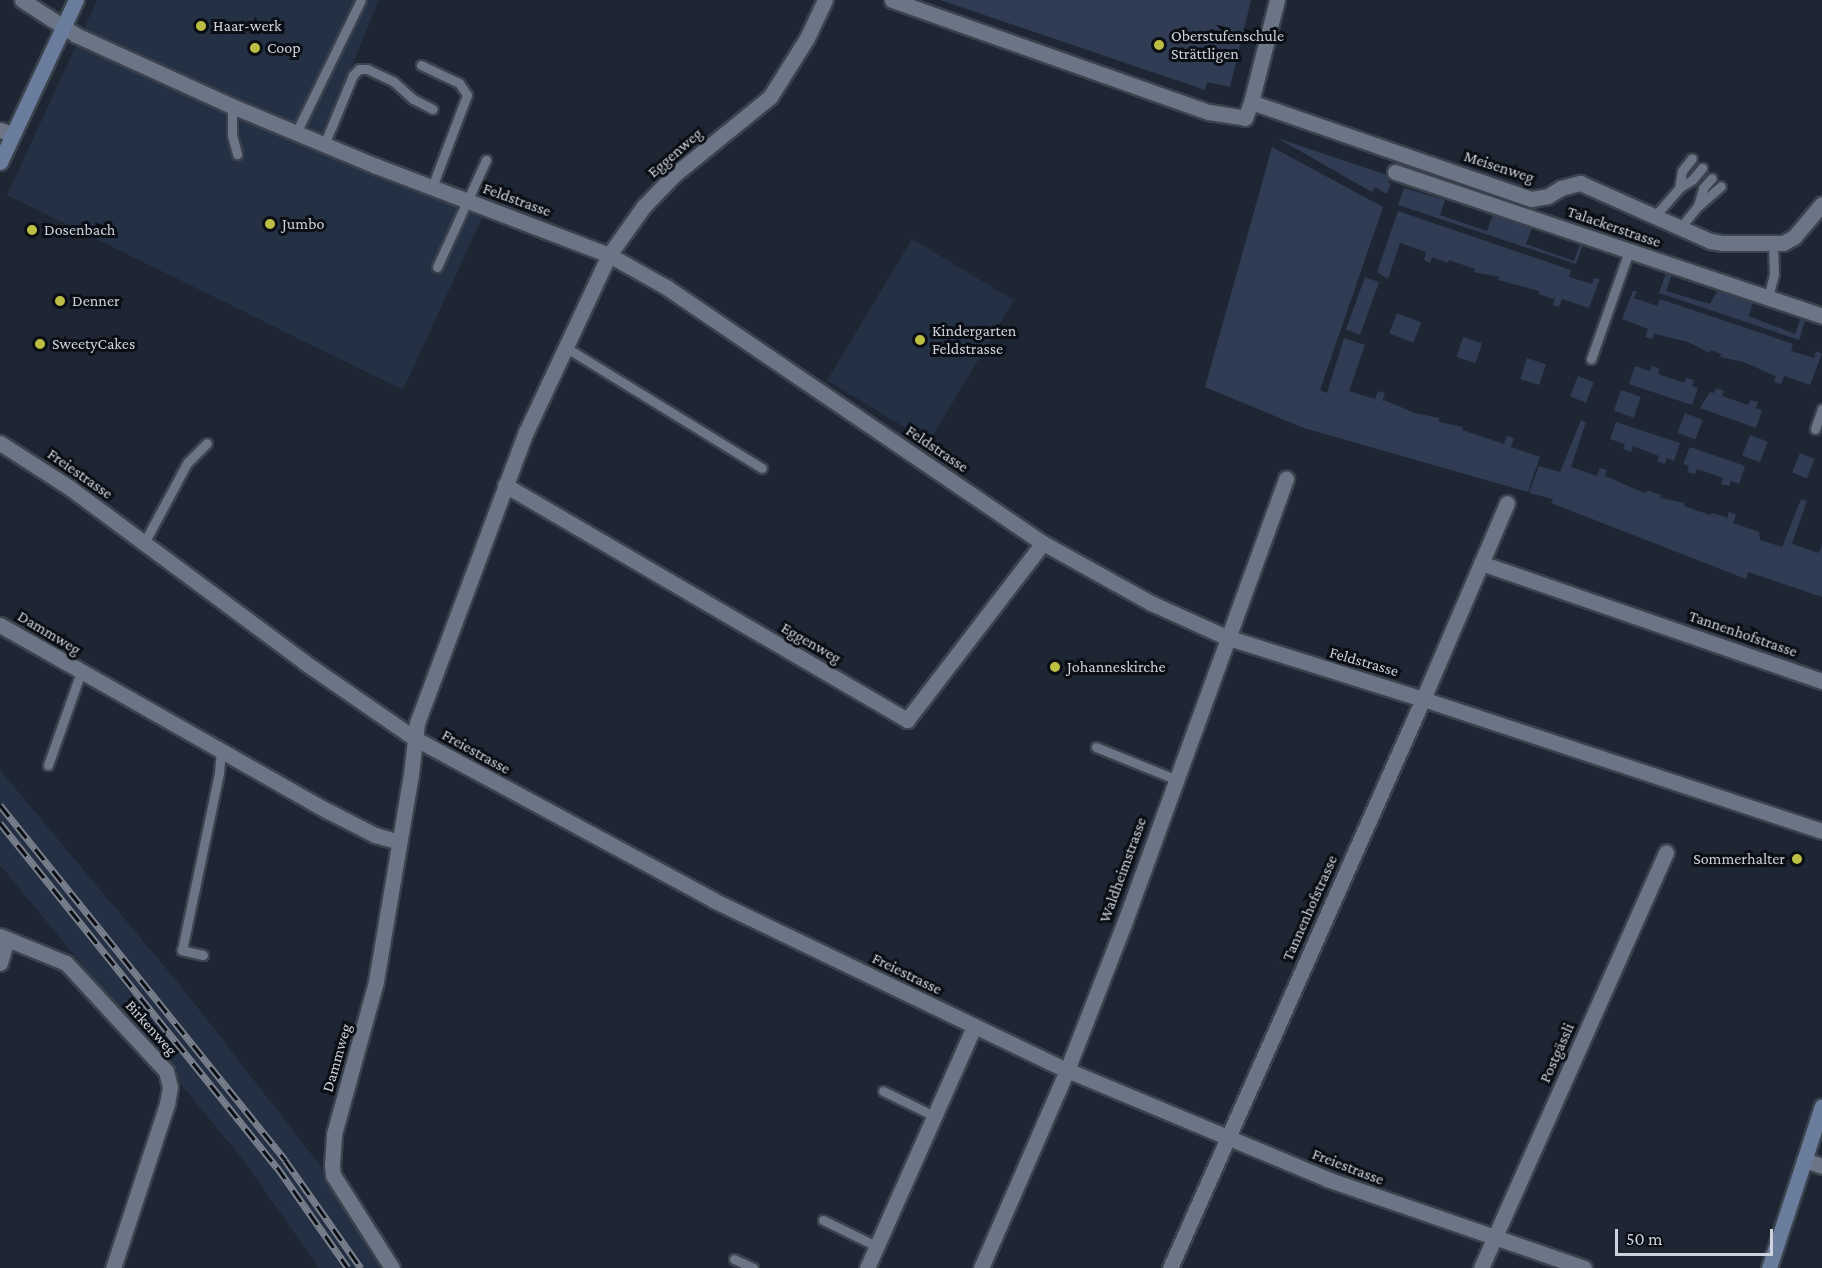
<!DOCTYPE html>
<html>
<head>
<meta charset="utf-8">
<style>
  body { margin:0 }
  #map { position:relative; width:1822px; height:1268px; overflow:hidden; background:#1e2634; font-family:"Crimson Pro",serif }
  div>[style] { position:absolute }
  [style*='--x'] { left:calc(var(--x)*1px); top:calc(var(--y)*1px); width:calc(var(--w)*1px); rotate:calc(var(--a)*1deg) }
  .built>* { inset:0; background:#243043; transform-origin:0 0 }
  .green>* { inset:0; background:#2f3c53; transform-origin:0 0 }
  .roads { filter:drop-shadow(2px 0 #3b424d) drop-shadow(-2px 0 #3b424d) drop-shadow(0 2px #3b424d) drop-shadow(0 -2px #3b424d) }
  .lane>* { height:9px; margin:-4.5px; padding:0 4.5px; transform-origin:4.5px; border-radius:4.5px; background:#6b7585 }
  .street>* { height:15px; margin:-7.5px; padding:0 7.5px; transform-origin:7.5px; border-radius:7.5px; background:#6b7585 }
  .secondary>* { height:15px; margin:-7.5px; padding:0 7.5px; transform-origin:7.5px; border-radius:7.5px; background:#6a7d9d }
  .rail>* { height:7px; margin-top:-3.5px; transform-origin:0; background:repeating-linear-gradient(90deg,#0b0f15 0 14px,#7a808c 0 28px); box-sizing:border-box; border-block:2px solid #7a808c }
  .dots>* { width:16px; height:16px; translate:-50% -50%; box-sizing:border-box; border:3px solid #0b0f15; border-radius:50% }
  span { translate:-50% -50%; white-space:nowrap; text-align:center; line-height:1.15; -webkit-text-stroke:6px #0b0f15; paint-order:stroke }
  .poi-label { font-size:16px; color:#cdd2dc }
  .left { translate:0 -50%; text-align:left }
  .right { translate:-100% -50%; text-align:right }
  .street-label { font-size:16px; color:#cdd2dc }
  .scale { position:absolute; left:1615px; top:1229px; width:158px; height:27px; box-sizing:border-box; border:3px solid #cdd2dc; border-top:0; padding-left:8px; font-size:18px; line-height:21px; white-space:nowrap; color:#cdd2dc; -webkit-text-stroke:4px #0b0f15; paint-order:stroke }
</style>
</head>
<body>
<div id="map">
  <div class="built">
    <i style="clip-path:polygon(97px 0,379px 0,320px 143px,487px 207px,403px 390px,7px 195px)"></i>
    <i style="left:912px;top:239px;width:119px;height:165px;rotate:31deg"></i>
    <i style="clip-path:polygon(0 770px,184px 990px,323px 1169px,384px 1268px,319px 1268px,244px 1161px,0 865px)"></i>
  </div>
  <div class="green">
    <i style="clip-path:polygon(940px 0,1251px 0,1230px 87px,1207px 82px,1205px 90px)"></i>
    <i style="clip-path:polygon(1277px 138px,1390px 176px,1388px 182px,1391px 183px,1387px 194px,1375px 187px,1372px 192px)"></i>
    <i style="clip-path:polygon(1272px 147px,1383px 207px,1320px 390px,1327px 393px,1344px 338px,1365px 345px,1349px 391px,1375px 399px,1378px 391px,1385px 393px,1382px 402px,1384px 400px,1415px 413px,1439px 418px,1439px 422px,1463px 427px,1462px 430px,1504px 444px,1507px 436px,1514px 438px,1511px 447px,1540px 457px,1528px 492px,1304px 428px,1205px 387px)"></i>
    <i style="clip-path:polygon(1404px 188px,1445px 200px,1440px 215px,1487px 231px,1493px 215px,1532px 228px,1526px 244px,1574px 261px,1580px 244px,1583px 245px,1576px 264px,1398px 205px)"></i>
    <i style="clip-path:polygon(1398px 211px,1571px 270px,1569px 277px,1592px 284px,1594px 278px,1600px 279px,1589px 308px,1562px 299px,1559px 307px,1553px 305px,1555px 296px,1553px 299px,1539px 294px,1539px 291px,1498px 280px,1499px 277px,1474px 272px,1475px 269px,1449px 260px,1448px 263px,1432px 257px,1430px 263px,1424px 260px,1426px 252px,1400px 243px,1388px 279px,1377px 272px)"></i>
    <i style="clip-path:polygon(1666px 273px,1672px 275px,1666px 291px,1710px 304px,1717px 291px,1753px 302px,1749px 316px,1795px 334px,1800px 320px,1805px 321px,1799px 340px,1659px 293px)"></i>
    <i style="left:1365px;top:277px;width:15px;height:56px;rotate:20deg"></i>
    <i style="clip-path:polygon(1633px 291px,1637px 291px,1634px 298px,1657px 306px,1660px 299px,1793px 344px,1791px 351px,1814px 358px,1816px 351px,1822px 354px,1810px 385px,1784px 376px,1781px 384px,1774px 382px,1777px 373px,1775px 376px,1744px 362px,1720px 357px,1721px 354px,1711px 350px,1709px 353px,1688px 342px,1655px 334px,1656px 331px,1652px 339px,1645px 337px,1648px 329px,1622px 319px)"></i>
    <i style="left:1397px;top:313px;width:26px;height:22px;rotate:21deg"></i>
    <i style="left:1463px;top:337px;width:20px;height:21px;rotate:18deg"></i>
    <i style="left:1527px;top:358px;width:20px;height:22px;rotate:18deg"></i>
    <i style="clip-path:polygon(1635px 366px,1650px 371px,1652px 366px,1659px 368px,1658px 374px,1684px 383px,1686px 378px,1694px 380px,1692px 386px,1698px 388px,1692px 405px,1629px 384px)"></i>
    <i style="left:1578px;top:376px;width:17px;height:22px;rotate:21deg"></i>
    <i style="clip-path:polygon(1716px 388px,1724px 391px,1722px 396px,1748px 405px,1750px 400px,1758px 402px,1756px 408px,1762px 410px,1756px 428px,1700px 408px,1710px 392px,1714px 393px)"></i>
    <i style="left:1621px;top:390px;width:21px;height:22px;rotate:19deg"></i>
    <i style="left:1685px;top:413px;width:19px;height:21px;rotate:21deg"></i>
    <i style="clip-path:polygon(1581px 420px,1586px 422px,1571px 467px,1597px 476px,1600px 468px,1607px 470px,1604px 479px,1606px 476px,1637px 490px,1646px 493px,1647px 490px,1661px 495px,1660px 498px,1685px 503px,1684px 506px,1710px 515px,1712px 513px,1726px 517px,1726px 521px,1729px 512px,1736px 515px,1733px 523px,1759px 532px,1760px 540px,1782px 547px,1801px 499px,1807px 501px,1792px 544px,1819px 553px,1822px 545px,1822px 597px,1748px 572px,1746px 579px,1551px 503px,1553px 499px,1529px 493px,1539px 466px,1560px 472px)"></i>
    <i style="clip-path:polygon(1616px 422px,1680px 443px,1674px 461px,1667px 458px,1665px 464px,1657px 461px,1659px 456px,1633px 446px,1631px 452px,1623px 449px,1625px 444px,1610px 439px)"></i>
    <i style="left:1750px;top:435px;width:19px;height:22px;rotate:21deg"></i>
    <i style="clip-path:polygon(1690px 447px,1745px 466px,1739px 484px,1731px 481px,1729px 486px,1721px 484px,1723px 478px,1697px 469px,1695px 474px,1687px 472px,1689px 466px,1683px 464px)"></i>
    <i style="left:1800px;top:453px;width:16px;height:21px;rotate:22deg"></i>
  </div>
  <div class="roads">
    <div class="lane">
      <i style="--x:421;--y:65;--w:42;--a:25.3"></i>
      <i style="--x:459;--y:83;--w:14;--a:56"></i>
      <i style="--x:467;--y:95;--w:98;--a:110.8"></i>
      <i style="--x:232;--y:106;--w:29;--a:90"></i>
      <i style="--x:232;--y:135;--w:20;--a:75"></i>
      <i style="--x:296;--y:133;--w:148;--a:-64"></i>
      <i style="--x:324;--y:145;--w:76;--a:-67.5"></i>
      <i style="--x:353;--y:75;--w:8;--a:-45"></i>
      <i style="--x:359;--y:69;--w:8;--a:0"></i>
      <i style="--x:367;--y:69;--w:29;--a:25"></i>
      <i style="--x:393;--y:81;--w:27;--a:42"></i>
      <i style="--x:413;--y:99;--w:22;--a:27"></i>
      <i style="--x:1679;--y:188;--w:17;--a:-80"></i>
      <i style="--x:1682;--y:171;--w:16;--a:-52"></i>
      <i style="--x:1698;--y:206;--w:19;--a:-74"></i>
      <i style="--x:1703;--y:188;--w:13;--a:-48"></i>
      <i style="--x:1655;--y:216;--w:37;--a:-49"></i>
      <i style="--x:1679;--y:188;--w:15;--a:-32"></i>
      <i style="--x:1692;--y:180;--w:16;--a:-50"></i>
      <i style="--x:1680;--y:228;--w:28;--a:-51"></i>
      <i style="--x:1698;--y:206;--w:30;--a:-41"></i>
      <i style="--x:437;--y:267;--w:118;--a:-65.4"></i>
      <i style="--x:1768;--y:298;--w:25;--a:-76"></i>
      <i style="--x:1774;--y:274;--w:30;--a:-92"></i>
      <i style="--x:565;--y:347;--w:231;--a:31.6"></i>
      <i style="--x:1591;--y:359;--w:114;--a:-70.6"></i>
      <i style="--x:1815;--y:429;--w:21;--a:-71"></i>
      <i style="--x:144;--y:543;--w:91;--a:-61.7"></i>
      <i style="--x:187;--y:463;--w:28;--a:-45"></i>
      <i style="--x:1096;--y:747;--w:85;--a:22.1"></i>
      <i style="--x:48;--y:765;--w:99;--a:-70.5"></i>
      <i style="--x:203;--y:955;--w:22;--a:-167"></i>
      <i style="--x:182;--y:950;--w:181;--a:-78.2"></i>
      <i style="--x:219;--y:773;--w:22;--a:-85"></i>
      <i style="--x:883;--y:1091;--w:57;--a:26.1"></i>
      <i style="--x:823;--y:1220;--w:59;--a:26.1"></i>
      <i style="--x:734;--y:1259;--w:21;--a:25"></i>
    </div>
    <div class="street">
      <i style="--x:22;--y:0;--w:64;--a:32.9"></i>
      <i style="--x:76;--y:35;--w:171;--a:24.5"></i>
      <i style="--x:232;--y:106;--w:156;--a:22.6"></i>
      <i style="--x:376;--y:166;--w:249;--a:20.9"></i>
      <i style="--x:609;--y:255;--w:65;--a:29.3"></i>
      <i style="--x:666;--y:287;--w:456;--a:34.2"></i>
      <i style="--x:1043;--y:543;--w:124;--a:29.1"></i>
      <i style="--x:1151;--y:603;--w:82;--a:24.4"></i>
      <i style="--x:1226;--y:637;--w:207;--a:17.5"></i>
      <i style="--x:1423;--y:699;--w:420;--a:18.3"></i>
      <i style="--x:892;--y:0;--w:336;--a:19.5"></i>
      <i style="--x:1209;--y:112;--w:36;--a:9"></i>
      <i style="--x:1245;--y:118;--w:17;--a:-69"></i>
      <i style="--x:1251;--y:102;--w:105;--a:-75.7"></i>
      <i style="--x:1251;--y:102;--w:296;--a:19.1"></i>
      <i style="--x:1531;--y:199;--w:17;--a:-10"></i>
      <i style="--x:1548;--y:196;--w:15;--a:-32"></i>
      <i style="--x:1561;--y:188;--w:20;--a:-15"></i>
      <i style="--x:1580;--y:183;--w:142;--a:24"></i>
      <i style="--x:1710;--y:241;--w:13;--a:9"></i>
      <i style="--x:1723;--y:243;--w:60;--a:0"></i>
      <i style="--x:1783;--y:243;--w:13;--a:-29"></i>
      <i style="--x:1794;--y:237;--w:43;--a:-49.7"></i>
      <i style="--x:0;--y:130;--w:13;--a:18"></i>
      <i style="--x:1395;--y:172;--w:451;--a:18.6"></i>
      <i style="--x:0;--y:443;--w:83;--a:32.7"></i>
      <i style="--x:70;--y:488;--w:292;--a:36.6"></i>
      <i style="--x:304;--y:662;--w:134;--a:34.6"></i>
      <i style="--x:414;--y:738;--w:340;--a:28.4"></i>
      <i style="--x:713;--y:900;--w:393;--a:25.7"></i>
      <i style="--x:1067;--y:1070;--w:282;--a:22.7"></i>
      <i style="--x:1327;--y:1179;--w:272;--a:19.1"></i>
      <i style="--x:505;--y:485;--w:466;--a:30.3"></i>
      <i style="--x:907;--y:720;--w:223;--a:-52.5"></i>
      <i style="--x:1481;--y:563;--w:361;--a:19.1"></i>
      <i style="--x:0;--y:625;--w:377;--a:29.6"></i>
      <i style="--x:328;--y:811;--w:53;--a:27.1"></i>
      <i style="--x:375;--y:835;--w:25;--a:16"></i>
      <i style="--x:0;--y:936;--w:71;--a:22.2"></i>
      <i style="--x:66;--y:963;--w:147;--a:47.2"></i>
      <i style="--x:166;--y:1071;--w:16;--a:76"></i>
      <i style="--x:170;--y:1087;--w:17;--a:100"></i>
      <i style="--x:167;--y:1104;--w:173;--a:108.2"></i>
      <i style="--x:0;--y:963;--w:25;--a:-74"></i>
      <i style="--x:1804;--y:1160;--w:19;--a:18"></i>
      <i style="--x:392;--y:1268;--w:110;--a:-122.4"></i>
      <i style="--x:333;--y:1175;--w:10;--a:-96"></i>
      <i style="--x:332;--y:1165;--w:31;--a:-86"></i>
      <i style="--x:334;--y:1134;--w:159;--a:-74.6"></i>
      <i style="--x:376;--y:981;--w:210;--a:-80.4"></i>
      <i style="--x:411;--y:774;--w:51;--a:-83.3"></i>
      <i style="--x:417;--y:723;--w:311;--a:-69.5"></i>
      <i style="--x:526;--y:432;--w:195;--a:-64.9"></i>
      <i style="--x:609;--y:255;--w:60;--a:-54.5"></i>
      <i style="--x:644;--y:206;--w:43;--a:-45.9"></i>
      <i style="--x:674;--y:175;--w:124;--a:-39.1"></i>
      <i style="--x:770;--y:97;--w:70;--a:-57.9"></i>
      <i style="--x:807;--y:38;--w:42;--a:-64.7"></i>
      <i style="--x:867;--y:1268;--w:264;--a:-66.1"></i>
      <i style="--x:981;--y:1268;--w:216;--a:-66.5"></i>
      <i style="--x:1067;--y:1070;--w:157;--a:-68.7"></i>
      <i style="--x:1124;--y:924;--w:474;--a:-70"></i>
      <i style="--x:1170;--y:1268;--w:623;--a:-66.03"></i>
      <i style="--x:1423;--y:699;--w:213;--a:-66.8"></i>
      <i style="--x:1481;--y:1268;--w:455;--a:-66"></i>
    </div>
    <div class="secondary">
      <i style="--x:0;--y:162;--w:179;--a:-64.9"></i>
      <i style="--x:1769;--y:1268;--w:170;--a:-71.9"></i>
    </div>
  </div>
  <div class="rail">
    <i style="--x:0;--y:805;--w:455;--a:51.2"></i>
    <i style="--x:285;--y:1160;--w:132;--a:54.9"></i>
    <i style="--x:0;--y:823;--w:442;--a:51.2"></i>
    <i style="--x:277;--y:1167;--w:123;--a:54.9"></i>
  </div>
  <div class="dots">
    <i style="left:201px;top:26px;background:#bcbf44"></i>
    <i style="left:1159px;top:45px;background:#bcbf44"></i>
    <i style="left:255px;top:48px;background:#bcbf44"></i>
    <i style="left:270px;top:224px;background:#bcbf44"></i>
    <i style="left:32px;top:230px;background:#bcbf44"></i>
    <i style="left:60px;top:301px;background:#bcbf44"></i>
    <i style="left:920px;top:340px;background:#bcbf44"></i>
    <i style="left:40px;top:344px;background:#bcbf44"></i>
    <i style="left:1055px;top:667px;background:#bcbf44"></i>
    <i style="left:1797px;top:859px;background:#bcbf44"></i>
  </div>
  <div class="poi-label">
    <span class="left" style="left:213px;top:26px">Haar-werk</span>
    <span class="left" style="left:1171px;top:45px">Oberstufenschule<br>Strättligen</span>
    <span class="left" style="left:267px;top:48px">Coop</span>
    <span class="left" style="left:282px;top:224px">Jumbo</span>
    <span class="left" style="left:44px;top:230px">Dosenbach</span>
    <span class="left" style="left:72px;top:301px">Denner</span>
    <span class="left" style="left:932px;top:340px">Kindergarten<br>Feldstrasse</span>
    <span class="left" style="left:52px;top:344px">SweetyCakes</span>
    <span class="left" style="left:1067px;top:667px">Johanneskirche</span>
    <span class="right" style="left:1785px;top:859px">Sommerhalter</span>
  </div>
  <div class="street-label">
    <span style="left:675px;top:153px;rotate:-41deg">Eggenweg</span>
    <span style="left:1499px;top:167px;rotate:18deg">Meisenweg</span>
    <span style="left:517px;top:200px;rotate:20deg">Feldstrasse</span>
    <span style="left:1614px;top:227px;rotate:19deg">Talackerstrasse</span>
    <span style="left:937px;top:449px;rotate:34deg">Feldstrasse</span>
    <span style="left:80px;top:474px;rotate:35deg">Freiestrasse</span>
    <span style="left:49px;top:633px;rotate:31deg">Dammweg</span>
    <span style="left:1743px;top:634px;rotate:19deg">Tannenhofstrasse</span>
    <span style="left:811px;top:643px;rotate:30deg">Eggenweg</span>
    <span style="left:1364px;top:662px;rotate:16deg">Feldstrasse</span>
    <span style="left:476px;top:752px;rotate:29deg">Freiestrasse</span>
    <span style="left:1123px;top:870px;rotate:-70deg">Waldheimstrasse</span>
    <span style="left:1310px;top:908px;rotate:-66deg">Tannenhofstrasse</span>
    <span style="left:907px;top:974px;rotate:26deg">Freiestrasse</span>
    <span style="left:151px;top:1028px;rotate:48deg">Birkenweg</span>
    <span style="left:1557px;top:1053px;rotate:-66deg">Postgässli</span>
    <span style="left:337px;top:1058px;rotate:-74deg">Dammweg</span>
    <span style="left:1348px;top:1167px;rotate:21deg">Freiestrasse</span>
  </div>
  <div class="scale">50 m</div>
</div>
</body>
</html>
